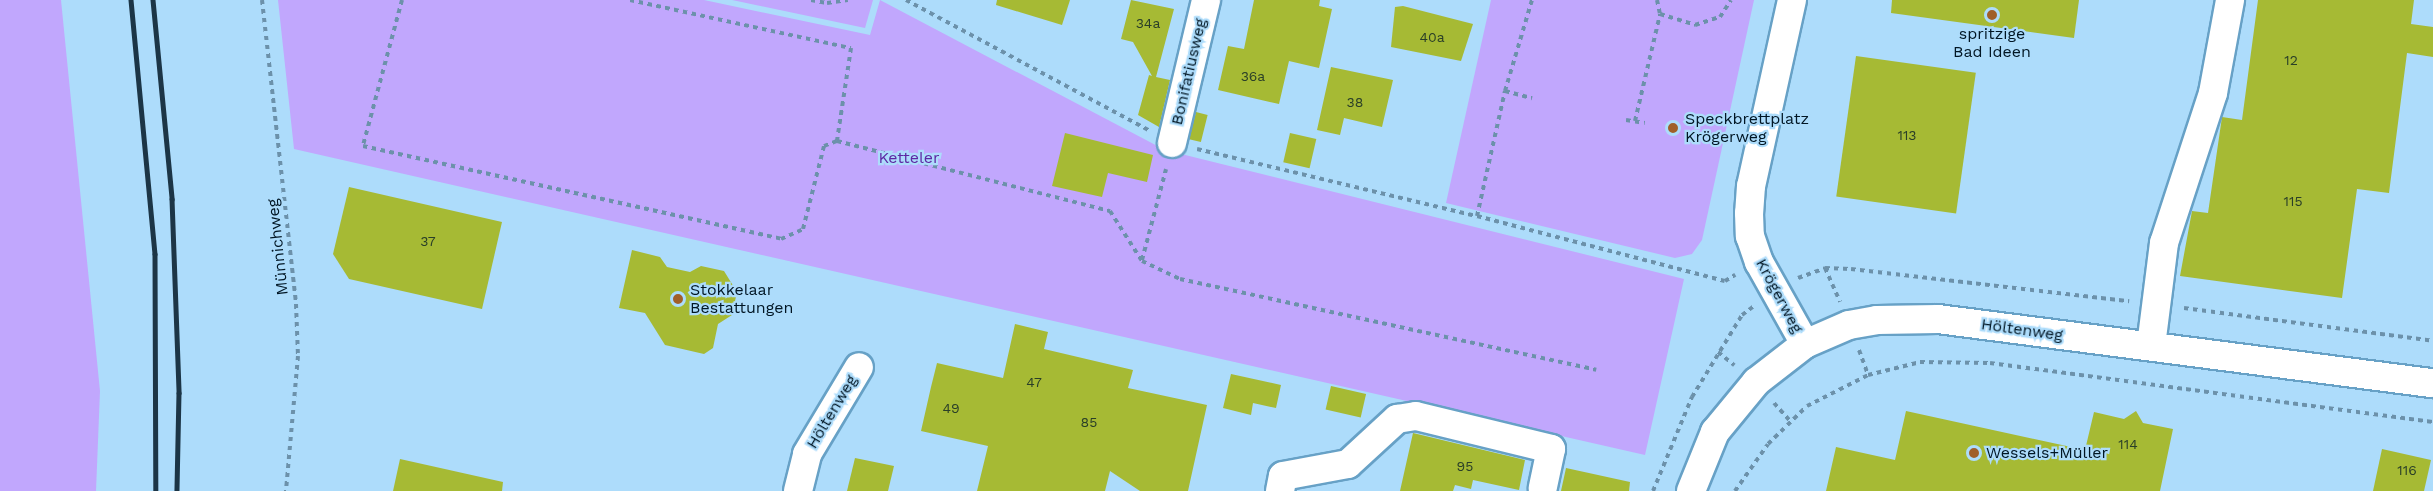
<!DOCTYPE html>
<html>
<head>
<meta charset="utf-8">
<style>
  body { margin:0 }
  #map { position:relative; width:2433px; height:491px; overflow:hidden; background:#addcfb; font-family:"Work Sans",sans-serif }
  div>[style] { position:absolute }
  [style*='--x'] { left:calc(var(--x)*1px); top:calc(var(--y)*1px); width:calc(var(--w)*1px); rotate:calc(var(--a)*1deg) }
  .green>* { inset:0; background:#c1a7fd }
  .building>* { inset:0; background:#a6ba34; transform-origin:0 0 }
  .path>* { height:4px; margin-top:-2px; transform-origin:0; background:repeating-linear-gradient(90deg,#6c91aa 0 4.5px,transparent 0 9px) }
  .roads { filter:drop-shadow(2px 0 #67a1c6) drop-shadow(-2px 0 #67a1c6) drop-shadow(0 2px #67a1c6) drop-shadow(0 -2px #67a1c6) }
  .minor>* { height:28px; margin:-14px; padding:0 14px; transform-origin:14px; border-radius:14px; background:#fff }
  .rail>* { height:4.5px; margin:-2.25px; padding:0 2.25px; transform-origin:2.25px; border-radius:2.25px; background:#1c3546 }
  .dots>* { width:16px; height:16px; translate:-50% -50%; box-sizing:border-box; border:3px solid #addcfb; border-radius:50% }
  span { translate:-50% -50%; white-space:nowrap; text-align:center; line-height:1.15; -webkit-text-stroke:4.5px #addcfb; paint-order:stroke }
  .number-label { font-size:14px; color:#2a3f28 }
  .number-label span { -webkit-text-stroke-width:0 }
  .poi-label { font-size:16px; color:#011624 }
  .left { translate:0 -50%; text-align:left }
  .street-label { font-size:16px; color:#011624 }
  .park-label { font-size:16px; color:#5d27a3 }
</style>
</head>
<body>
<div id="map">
  <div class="green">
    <i style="clip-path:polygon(0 0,61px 0,100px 391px,96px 491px,0 491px)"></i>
    <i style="clip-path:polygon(278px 0,704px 0,870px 35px,880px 0,1165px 150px,1684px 279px,1645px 455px,294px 149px)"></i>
    <i style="clip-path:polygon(732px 0,873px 0,865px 28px)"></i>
    <i style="clip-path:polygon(1491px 0,1754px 0,1702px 240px,1692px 254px,1675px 258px,1446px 203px)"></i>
  </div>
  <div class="building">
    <i style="clip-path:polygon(997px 0,1070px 0,1062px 25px,996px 5px)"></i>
    <i style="clip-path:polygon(1131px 0,1174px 9px,1156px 77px,1170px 80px,1159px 127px,1138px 115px,1149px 75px,1152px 76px,1133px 42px,1121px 39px)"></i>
    <i style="clip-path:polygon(1254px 0,1320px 0,1319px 6px,1332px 9px,1319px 68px,1289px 61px,1279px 104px,1218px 90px,1228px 46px,1244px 49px)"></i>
    <i style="clip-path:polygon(1892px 0,2079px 0,2074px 38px,1891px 13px)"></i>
    <i style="clip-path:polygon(2258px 0,2414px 0,2411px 24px,2433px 27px,2433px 57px,2407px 53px,2389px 193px,2357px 189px,2342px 298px,2180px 276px,2192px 211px,2208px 213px,2222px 117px,2242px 120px)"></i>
    <i style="clip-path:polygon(1403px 6px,1473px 24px,1461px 61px,1391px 47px,1395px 7px)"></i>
    <i style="left:1856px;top:56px;width:121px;height:142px;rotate:8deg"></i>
    <i style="clip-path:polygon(1331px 67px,1393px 80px,1382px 127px,1344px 118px,1340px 135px,1317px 130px)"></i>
    <i style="left:1196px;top:112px;width:12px;height:28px;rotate:14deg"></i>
    <i style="clip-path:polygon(1065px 133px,1153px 155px,1147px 182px,1108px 173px,1102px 197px,1052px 186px)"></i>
    <i style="left:1290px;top:133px;width:27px;height:30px;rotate:13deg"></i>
    <i style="clip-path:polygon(349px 187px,502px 222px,482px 309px,349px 279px,333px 254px)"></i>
    <i style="clip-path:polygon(632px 250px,660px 257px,667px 267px,690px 272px,701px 266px,724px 271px,737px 292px,732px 315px,718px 324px,713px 348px,704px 354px,665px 345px,645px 313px,619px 308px)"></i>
    <i style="clip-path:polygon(1015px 324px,1048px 332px,1044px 349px,1133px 370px,1128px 388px,1207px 405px,1188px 491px,1140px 491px,1110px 471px,1105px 491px,977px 491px,988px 446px,921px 431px,931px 387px,937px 363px,1003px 378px)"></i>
    <i style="clip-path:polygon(1231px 374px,1281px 385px,1276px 408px,1253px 403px,1251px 415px,1223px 408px)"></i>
    <i style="left:1331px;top:386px;width:36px;height:24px;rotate:13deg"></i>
    <i style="clip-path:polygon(1906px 411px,2085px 450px,2094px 412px,2124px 419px,2136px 411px,2143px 423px,2173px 429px,2160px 491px,1826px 491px,1836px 447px,1895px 460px)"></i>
    <i style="clip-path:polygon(1413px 433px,1525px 460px,1519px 490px,1473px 480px,1471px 489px,1455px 485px,1453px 491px,1400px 491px)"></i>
    <i style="clip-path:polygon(2382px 449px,2431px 460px,2424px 491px,2373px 491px)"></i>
    <i style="clip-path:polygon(855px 458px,894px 466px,888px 491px,847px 491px)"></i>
    <i style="clip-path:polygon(400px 459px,503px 482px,502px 491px,393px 491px)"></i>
    <i style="clip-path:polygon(1566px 468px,1630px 482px,1629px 491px,1561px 491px)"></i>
  </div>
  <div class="path">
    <i style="--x:262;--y:0;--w:306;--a:83.6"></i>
    <i style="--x:296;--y:304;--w:52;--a:87.8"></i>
    <i style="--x:298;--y:356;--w:136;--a:95.1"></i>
    <i style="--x:402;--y:0;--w:151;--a:105"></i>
    <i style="--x:363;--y:146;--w:428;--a:12.5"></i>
    <i style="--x:781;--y:239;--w:24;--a:-24"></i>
    <i style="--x:803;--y:229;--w:86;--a:-75.8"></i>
    <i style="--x:824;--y:146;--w:14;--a:-21"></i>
    <i style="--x:837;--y:141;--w:282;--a:14.4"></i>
    <i style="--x:1110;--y:211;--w:59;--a:57.4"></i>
    <i style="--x:1142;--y:261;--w:42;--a:25.3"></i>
    <i style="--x:1180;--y:279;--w:426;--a:12.3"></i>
    <i style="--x:630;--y:0;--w:226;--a:12.3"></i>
    <i style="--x:851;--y:48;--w:94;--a:98.6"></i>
    <i style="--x:811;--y:0;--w:16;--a:11"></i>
    <i style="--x:827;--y:3;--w:21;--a:-8"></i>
    <i style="--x:906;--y:0;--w:275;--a:28.2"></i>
    <i style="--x:1657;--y:0;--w:14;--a:78"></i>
    <i style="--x:1660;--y:14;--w:37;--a:17"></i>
    <i style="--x:1695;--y:25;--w:26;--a:-18"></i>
    <i style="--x:1720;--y:17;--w:20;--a:-57"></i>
    <i style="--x:1505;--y:91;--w:28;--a:15"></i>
    <i style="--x:1626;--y:120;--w:19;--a:9"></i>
    <i style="--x:1635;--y:121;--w:110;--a:-76.8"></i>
    <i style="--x:1702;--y:133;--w:32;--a:11"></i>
    <i style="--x:1197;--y:149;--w:288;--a:13.5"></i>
    <i style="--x:1477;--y:216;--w:256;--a:14.7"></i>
    <i style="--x:1725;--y:281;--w:12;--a:-31"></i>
    <i style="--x:1477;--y:216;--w:128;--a:-77.4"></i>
    <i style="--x:1505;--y:91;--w:95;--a:-73.5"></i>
    <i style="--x:1142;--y:260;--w:94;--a:-75.2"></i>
    <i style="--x:1825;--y:268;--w:37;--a:66"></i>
    <i style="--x:1798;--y:278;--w:29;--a:-20"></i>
    <i style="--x:1825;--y:268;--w:26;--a:2"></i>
    <i style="--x:1851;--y:269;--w:280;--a:6.6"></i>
    <i style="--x:2184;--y:308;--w:251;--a:7.5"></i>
    <i style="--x:1859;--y:350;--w:27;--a:70"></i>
    <i style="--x:1718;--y:352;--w:21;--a:39"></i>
    <i style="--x:1774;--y:403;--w:24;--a:48"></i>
    <i style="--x:1653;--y:491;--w:102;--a:-67.5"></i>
    <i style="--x:1692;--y:397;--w:96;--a:-58.6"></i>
    <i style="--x:1742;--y:315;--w:15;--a:-37"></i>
    <i style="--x:1735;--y:491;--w:57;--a:-54.9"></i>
    <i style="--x:1768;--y:444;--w:54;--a:-44.3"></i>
    <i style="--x:1807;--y:406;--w:68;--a:-26.9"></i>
    <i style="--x:1868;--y:375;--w:54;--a:-14"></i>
    <i style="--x:1920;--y:362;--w:70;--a:0.8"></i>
    <i style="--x:1990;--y:363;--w:447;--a:7.6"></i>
  </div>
  <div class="roads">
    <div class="minor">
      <i style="--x:1792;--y:0;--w:190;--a:102.4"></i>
      <i style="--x:1751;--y:186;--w:27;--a:94"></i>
      <i style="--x:1749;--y:213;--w:23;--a:88"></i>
      <i style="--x:1750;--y:236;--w:28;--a:71"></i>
      <i style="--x:1759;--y:262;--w:94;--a:60.7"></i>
      <i style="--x:1172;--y:143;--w:147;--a:-76.6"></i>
      <i style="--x:2151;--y:346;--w:104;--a:-82.8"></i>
      <i style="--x:2164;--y:243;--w:158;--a:-71.9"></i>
      <i style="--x:2213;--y:93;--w:95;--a:-79.6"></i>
      <i style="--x:798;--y:491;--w:38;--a:-76"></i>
      <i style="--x:807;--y:454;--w:101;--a:-59.1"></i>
      <i style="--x:1280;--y:491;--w:15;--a:-79"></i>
      <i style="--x:1283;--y:476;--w:66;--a:-10.5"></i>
      <i style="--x:1348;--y:464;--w:67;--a:-42.6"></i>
      <i style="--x:1397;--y:419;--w:19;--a:-9"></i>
      <i style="--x:1416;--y:416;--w:139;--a:13.7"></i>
      <i style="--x:1551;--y:449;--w:40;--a:102"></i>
      <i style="--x:1691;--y:491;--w:64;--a:-67.9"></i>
      <i style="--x:1715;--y:432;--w:65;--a:-50.6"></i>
      <i style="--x:1756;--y:382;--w:62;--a:-37.8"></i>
      <i style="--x:1805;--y:344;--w:48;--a:-23.4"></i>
      <i style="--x:1849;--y:325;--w:28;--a:-10"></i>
      <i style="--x:1877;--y:320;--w:61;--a:-0.9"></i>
      <i style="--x:1938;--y:319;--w:499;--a:7.4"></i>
    </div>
  </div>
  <div class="rail">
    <i style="--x:131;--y:0;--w:255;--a:84.6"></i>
    <i style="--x:155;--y:254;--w:237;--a:89.8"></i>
    <i style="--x:153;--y:0;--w:200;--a:84.5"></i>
    <i style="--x:172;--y:199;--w:194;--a:87.9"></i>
    <i style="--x:179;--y:393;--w:98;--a:91.2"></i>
  </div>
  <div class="dots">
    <i style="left:1992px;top:15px;background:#a05f29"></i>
    <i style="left:1673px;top:128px;background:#a05f29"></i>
    <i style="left:678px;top:299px;background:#a05f29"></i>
    <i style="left:1974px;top:453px;background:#a05f29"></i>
  </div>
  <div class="number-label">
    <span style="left:1148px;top:23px">34a</span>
    <span style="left:1432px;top:37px">40a</span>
    <span style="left:2291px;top:60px">12</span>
    <span style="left:1253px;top:76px">36a</span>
    <span style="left:1355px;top:102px">38</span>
    <span style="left:1907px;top:135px">113</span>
    <span style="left:2293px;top:201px">115</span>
    <span style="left:428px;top:241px">37</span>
    <span style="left:1034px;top:382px">47</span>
    <span style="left:951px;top:408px">49</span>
    <span style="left:1089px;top:422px">85</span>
    <span style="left:2128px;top:444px">114</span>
    <span style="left:1465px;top:466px">95</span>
    <span style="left:2407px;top:470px">116</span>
  </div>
  <div class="poi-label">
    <span style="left:1992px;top:43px">spritzige<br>Bad Ideen</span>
    <span class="left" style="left:1685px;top:128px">Speckbrettplatz<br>Krögerweg</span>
    <span class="left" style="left:690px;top:299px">Stokkelaar<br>Bestattungen</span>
    <span class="left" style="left:1986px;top:453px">Wessels+Müller</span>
  </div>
  <div class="street-label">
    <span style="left:1189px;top:72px;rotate:-77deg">Bonifatiusweg</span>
    <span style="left:278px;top:247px;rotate:-96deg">Münnichweg</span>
    <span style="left:1779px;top:296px;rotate:62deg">Krögerweg</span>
    <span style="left:2022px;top:330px;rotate:8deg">Höltenweg</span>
    <span style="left:832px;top:412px;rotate:-59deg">Höltenweg</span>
  </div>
  <div class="park-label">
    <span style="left:909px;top:158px">Ketteler</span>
  </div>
</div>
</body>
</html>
